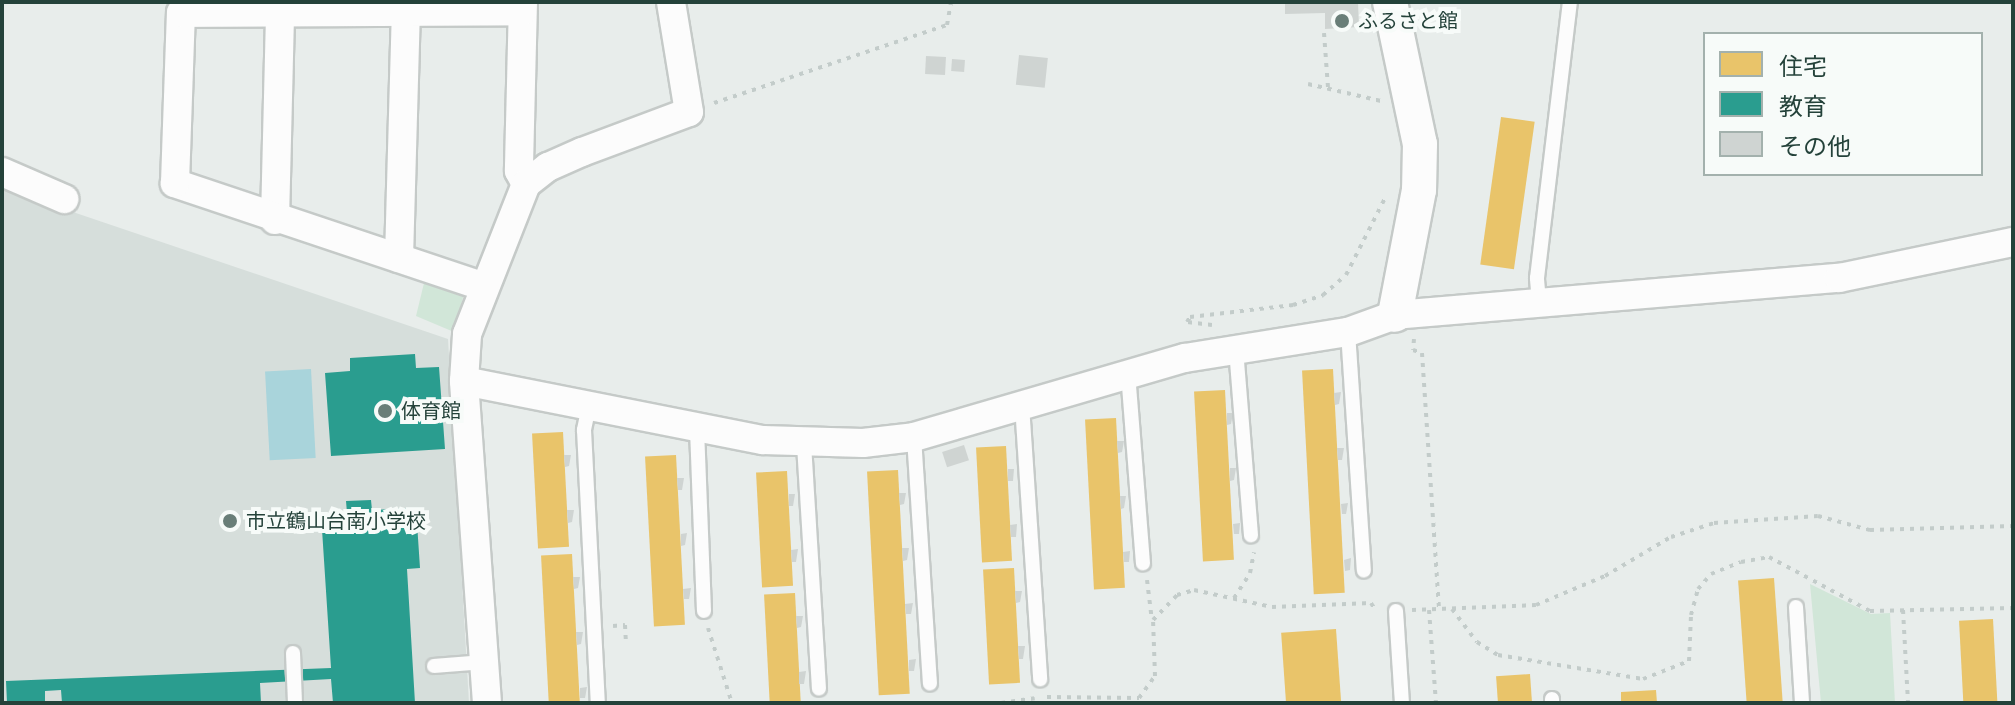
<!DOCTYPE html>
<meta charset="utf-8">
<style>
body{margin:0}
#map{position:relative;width:2015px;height:705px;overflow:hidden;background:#e8edeb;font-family:Montserrat,"Noto Sans JP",sans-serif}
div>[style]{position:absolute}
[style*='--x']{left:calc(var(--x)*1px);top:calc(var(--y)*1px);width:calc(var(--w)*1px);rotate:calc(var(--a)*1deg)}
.built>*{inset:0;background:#d6dedb}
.green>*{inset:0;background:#d1e6d8}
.water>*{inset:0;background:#a9d4db;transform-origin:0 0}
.homes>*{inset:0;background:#e9c46a;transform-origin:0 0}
.schools>*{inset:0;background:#2a9d8f}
.building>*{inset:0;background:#cfd4d2;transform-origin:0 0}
.path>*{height:4px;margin-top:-2px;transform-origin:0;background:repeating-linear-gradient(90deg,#c3ccca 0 4px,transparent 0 10px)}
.roads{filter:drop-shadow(2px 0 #c5cac8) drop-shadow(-2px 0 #c5cac8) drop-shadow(0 2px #c5cac8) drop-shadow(0 -2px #c5cac8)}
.service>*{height:14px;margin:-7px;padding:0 7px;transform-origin:7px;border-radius:7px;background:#fcfcfc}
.minor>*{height:28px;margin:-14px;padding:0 14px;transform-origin:14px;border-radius:14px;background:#fcfcfc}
.tertiary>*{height:34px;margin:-17px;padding:0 17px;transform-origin:17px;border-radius:17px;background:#fcfcfc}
.dots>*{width:22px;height:22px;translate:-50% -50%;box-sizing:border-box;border:4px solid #f7fbf9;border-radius:50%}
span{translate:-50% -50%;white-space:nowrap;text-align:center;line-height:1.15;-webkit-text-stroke:8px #f7fbf9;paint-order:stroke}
.poi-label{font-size:20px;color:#24423a}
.left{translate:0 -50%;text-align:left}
.frame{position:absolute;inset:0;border:4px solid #24423a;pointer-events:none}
.legend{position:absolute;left:1703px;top:32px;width:280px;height:144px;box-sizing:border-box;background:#f7fbf9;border:2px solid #a3b1ad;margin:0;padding:10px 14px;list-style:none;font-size:24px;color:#24423a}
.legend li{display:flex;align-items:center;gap:16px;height:40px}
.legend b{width:40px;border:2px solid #a3b1ad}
</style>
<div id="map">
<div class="built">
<div style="clip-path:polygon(2px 188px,448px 339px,469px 703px,2px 703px)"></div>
</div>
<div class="green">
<div style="clip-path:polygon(425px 279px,465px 290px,454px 332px,416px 316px)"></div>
<div style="clip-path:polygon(1810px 584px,1871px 614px,1890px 613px,1895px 703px,1821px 703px)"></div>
</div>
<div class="water">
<div style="left:311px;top:369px;width:89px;height:46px;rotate:87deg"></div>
</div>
<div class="homes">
<div style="left:1501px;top:117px;width:34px;height:149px;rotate:8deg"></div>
<div style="left:1333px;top:369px;width:224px;height:31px;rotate:87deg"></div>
<div style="left:1225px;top:390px;width:170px;height:31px;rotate:87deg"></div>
<div style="left:1116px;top:418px;width:170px;height:31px;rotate:87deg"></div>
<div style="left:563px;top:432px;width:115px;height:31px;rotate:87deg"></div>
<div style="left:1006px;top:446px;width:115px;height:30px;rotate:87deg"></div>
<div style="left:676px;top:455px;width:170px;height:31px;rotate:87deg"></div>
<div style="left:898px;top:470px;width:224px;height:31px;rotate:87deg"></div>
<div style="left:787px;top:471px;width:115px;height:31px;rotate:87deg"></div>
<div style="left:572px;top:554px;width:149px;height:31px;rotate:87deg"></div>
<div style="left:1014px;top:568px;width:115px;height:31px;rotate:87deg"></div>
<div style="left:1774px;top:578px;width:125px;height:36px;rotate:86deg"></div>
<div style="left:795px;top:593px;width:110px;height:31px;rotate:87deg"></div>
<div style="left:1993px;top:619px;width:84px;height:34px;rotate:87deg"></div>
<div style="left:1336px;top:629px;width:74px;height:55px;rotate:86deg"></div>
<div style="left:1530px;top:674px;width:29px;height:34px;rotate:86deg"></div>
<div style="clip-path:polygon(1656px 690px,1657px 703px,1621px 703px,1621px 692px)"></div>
</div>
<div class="schools">
<div style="clip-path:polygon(415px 354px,416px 368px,439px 367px,445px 449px,331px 456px,325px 373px,350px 371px,350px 358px)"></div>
<div style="clip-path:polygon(371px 500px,372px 510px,416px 508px,420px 568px,407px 569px,415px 703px,333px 703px,331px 679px,260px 683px,261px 703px,62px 703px,61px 690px,45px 691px,45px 703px,7px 703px,6px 681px,331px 668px,321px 514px,347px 513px,346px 501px)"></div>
</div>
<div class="building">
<div style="clip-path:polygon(1285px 2px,1358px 2px,1359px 27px,1325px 29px,1325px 13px,1285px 14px)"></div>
<div style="left:1019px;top:55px;width:29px;height:30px;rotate:6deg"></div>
<div style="left:926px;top:56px;width:20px;height:18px;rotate:3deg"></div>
<div style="left:952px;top:59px;width:13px;height:12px;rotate:4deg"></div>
<div style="clip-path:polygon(1341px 392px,1339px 404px,1335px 405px,1334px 393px)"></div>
<div style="clip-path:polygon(1227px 413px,1233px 413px,1231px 424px,1227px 425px)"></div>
<div style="clip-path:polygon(1117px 441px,1124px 441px,1122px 452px,1118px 453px)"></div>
<div style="left:964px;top:445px;width:16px;height:23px;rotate:72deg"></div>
<div style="clip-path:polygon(1337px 448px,1344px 448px,1342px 460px,1338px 460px)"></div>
<div style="clip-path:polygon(564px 455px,571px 455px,569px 466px,565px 467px)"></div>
<div style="clip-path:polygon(1230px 468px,1236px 468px,1234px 480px,1230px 481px)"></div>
<div style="clip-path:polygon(1008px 469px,1014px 469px,1013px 481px,1008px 481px)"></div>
<div style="clip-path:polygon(677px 478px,684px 478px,682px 490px,678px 490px)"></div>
<div style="clip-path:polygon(899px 493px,906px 493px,904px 504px,900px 505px)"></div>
<div style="clip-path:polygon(789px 494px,795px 494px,793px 506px,789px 506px)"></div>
<div style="clip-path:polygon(1120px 496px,1126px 496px,1124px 508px,1121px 509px)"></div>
<div style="clip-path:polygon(1348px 503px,1346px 514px,1342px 514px,1341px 504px)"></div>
<div style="clip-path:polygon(567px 510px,574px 510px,572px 522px,568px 523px)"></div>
<div style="clip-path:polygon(1240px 523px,1239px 534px,1234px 534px,1233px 524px)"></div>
<div style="clip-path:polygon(1017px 524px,1016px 537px,1011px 537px,1010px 525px)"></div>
<div style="clip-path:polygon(687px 533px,685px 545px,681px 546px,681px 534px)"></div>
<div style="clip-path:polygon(902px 548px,909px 548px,907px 560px,903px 561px)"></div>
<div style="clip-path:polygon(798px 549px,796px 562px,792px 562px,791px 550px)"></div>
<div style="clip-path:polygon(1130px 551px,1129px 562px,1124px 562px,1123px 552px)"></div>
<div style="clip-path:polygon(1351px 558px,1350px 570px,1345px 571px,1344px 560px)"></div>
<div style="clip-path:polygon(573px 577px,580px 577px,578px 588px,574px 589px)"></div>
<div style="clip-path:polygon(691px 588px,689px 599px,684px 599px,683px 589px)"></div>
<div style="clip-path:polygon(1015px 591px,1022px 591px,1020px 602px,1016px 603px)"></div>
<div style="clip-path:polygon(913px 603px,911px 614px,906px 614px,905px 604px)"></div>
<div style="clip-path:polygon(796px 616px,803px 616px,801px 627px,797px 628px)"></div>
<div style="clip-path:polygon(576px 632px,583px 632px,581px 644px,577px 645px)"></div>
<div style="clip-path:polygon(1018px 646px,1025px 646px,1023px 659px,1019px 659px)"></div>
<div style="clip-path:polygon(916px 659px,914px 671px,909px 671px,909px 660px)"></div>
<div style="clip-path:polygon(806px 671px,804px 684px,799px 684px,799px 672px)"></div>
<div style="clip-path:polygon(587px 687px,585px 698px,580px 698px,580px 688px)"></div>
</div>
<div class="path">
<div style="--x:1324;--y:33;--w:55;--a:85.8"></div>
<div style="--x:1308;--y:84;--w:75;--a:13.1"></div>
<div style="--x:714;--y:103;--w:246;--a:-18.5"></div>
<div style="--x:947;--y:25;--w:23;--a:-80"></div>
<div style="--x:1212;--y:325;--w:25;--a:-173"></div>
<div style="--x:1187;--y:322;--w:6;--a:-59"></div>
<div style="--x:1190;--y:317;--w:104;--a:-6.6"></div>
<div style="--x:1293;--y:305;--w:32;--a:-18"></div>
<div style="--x:1323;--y:295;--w:30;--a:-41"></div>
<div style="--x:1346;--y:275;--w:89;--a:-63.1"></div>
<div style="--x:1414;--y:339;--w:11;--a:95"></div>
<div style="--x:1413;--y:350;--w:9;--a:18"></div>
<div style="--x:1422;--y:353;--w:257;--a:86.2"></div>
<div style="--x:1147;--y:580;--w:38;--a:83"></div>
<div style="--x:1234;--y:598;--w:30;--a:-57"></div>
<div style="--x:1250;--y:573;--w:21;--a:-79"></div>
<div style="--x:1452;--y:609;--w:41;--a:52.9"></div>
<div style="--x:1477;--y:642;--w:25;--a:32"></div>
<div style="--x:1498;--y:655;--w:147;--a:9.4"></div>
<div style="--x:1643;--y:679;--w:49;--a:-21.4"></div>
<div style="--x:1689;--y:661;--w:46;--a:-87.5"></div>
<div style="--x:1691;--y:615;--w:27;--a:-75"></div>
<div style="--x:1698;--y:589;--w:20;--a:-49"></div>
<div style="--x:1711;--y:574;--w:32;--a:-22"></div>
<div style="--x:1741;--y:562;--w:28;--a:-10"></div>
<div style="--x:1769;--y:557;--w:115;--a:28.1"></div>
<div style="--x:1870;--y:611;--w:143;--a:-1.2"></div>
<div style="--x:1412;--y:610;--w:124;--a:-2.3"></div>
<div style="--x:1536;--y:605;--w:75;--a:-22.8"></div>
<div style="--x:1605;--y:576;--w:77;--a:-30.6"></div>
<div style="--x:1671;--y:537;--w:45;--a:-18"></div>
<div style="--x:1714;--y:523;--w:104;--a:-3.9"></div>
<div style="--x:1818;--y:516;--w:54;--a:15.1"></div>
<div style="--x:1870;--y:530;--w:143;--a:-1.6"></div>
<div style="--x:1429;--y:610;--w:93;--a:85.7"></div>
<div style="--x:1903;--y:610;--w:93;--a:86.9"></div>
<div style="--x:613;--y:626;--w:12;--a:-5"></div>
<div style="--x:625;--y:625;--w:20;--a:87"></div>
<div style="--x:708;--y:628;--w:79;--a:72.3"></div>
<div style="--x:1047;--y:697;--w:92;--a:0.6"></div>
<div style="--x:1139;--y:698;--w:27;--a:-54"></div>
<div style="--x:1155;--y:676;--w:56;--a:-92"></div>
<div style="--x:1153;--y:620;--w:35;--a:-46"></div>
<div style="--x:1177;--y:595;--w:18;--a:-16"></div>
<div style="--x:1194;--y:590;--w:80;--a:12.3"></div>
<div style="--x:1272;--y:607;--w:99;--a:-2.3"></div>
<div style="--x:1371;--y:603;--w:9;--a:58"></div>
<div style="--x:1001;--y:703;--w:34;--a:-8"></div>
</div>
<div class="roads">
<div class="service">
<div style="--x:1539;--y:302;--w:24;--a:-95"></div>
<div style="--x:1537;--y:278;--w:278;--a:-83.2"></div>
<div style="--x:1348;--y:332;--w:239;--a:86.2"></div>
<div style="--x:1236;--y:349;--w:187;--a:85.4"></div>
<div style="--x:1128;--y:373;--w:191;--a:85.5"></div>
<div style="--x:1022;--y:405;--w:275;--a:86.2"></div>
<div style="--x:589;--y:406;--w:25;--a:102"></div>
<div style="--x:584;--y:430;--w:273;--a:87.1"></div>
<div style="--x:697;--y:429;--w:182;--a:87.8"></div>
<div style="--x:914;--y:437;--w:247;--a:86.3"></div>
<div style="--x:804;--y:444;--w:245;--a:86.5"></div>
<div style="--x:1796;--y:607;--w:96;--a:86.4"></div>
<div style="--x:1396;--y:611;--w:92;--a:86.3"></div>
<div style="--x:293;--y:653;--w:50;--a:87.7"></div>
<div style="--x:434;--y:666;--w:50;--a:-4.6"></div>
<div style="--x:1552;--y:699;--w:4;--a:90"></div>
</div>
<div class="minor">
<div style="--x:523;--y:2;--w:169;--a:91.4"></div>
<div style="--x:519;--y:171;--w:15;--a:62"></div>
<div style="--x:2;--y:172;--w:68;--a:23.5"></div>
<div style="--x:275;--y:220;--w:208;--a:-88.6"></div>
<div style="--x:399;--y:258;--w:246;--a:-88.4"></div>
<div style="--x:482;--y:286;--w:324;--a:-161.5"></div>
<div style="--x:175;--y:183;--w:170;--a:-88"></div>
<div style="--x:181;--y:13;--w:341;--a:-0.3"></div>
<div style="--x:464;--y:381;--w:305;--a:11.2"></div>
<div style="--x:763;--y:440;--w:100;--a:1.7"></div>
<div style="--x:863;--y:443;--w:51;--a:-6.7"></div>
<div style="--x:914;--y:437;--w:282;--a:-16.3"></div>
<div style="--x:1185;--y:358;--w:165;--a:-9.1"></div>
<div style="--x:1348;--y:332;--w:50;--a:-19.9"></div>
<div style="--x:1395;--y:315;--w:446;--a:-4.8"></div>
<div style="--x:1839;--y:278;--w:178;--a:-11.7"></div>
<div style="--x:487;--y:703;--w:323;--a:-94.1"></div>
<div style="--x:464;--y:381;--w:47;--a:-86.3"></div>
<div style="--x:467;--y:334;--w:161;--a:-68.5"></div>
<div style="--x:526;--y:184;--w:28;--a:-38"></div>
<div style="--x:548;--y:167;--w:37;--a:-24"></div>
<div style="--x:582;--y:152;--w:114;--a:-20.5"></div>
<div style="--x:689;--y:112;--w:111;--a:-99.3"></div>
</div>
<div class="tertiary">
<div style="--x:1390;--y:2;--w:145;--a:78.1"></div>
<div style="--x:1420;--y:144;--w:46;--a:91.2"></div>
<div style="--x:1419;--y:190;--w:127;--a:100.9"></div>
</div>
</div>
<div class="dots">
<div style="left:1342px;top:21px;background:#697e78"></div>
<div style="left:385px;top:411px;background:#697e78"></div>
<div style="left:230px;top:521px;background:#697e78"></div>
</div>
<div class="poi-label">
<span class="left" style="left:1358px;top:21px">ふるさと館</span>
<span class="left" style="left:401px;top:411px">体育館</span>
<span class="left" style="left:246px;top:521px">市立鶴山台南小学校</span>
</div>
<div class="frame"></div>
<ul class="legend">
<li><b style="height:22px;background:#e9c46a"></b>住宅</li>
<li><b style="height:22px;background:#2a9d8f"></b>教育</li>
<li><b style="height:22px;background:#cfd4d2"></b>その他</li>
</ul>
</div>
